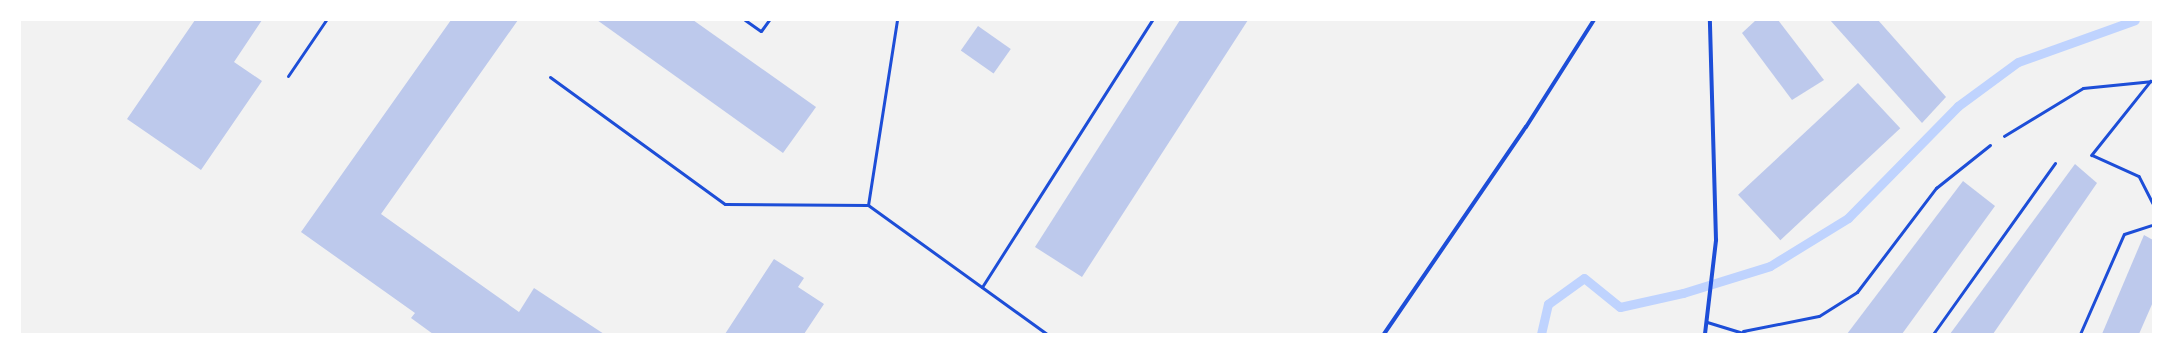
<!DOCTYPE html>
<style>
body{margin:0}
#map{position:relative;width:2173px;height:354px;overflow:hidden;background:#f2f2f2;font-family:Helvetica,sans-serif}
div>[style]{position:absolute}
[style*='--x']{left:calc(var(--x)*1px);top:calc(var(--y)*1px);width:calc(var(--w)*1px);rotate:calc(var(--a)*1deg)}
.stream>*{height:9px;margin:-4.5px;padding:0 4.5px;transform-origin:4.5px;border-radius:4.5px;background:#bfd3fe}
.building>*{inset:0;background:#bdc9ec;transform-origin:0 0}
.path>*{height:2.5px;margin:-1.25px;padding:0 1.25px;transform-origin:1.25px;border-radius:1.25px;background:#1d4ed8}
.service>*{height:3px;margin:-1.5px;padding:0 1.5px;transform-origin:1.5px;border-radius:1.5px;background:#1d4ed8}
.minor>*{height:4px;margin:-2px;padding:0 2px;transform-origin:2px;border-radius:2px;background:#1d4ed8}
span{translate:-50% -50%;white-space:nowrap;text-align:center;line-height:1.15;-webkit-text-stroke:3px #fff;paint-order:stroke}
.frame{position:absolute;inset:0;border:21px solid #fff;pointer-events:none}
</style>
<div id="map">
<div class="stream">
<div style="--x:1541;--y:334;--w:31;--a:-77"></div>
<div style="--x:1548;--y:304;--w:44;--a:-35.8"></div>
<div style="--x:1584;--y:278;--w:46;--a:38.9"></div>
<div style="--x:1620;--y:307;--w:65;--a:-12.5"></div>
<div style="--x:1683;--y:293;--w:91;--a:-17.2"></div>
<div style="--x:1770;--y:266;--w:92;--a:-31.6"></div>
<div style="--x:1848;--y:218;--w:157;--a:-45.5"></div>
<div style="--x:1958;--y:106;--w:74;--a:-36.3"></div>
<div style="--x:2018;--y:62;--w:124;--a:-19.7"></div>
</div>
<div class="building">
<div style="clip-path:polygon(195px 20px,262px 20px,234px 62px,262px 81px,201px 170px,127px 119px)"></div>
<div style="clip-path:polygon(451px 20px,518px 20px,381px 214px,519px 312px,534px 288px,604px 334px,433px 334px,411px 318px,415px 313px,301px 232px)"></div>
<div style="clip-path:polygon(597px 20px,693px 20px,816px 107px,783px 153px)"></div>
<div style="clip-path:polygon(1180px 20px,1248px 20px,1082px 277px,1035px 247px)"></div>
<div style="clip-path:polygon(1756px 20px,1778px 20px,1824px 80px,1792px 100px,1742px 33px)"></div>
<div style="clip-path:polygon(1830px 20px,1878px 20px,1946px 97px,1922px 123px)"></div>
<div style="left:978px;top:26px;width:40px;height:30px;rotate:35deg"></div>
<div style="left:1858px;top:83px;width:62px;height:164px;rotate:47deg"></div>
<div style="clip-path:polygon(2075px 164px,2097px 183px,1993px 334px,1950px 334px)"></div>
<div style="clip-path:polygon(1963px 181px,1995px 206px,1902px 334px,1847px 334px)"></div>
<div style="clip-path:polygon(2144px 235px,2153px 240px,2153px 302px,2139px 334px,2102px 334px)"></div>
<div style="clip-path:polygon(774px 259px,804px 278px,798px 287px,824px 304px,804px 334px,725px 334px)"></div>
</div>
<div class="path">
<div style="--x:2151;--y:81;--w:95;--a:128.6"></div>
<div style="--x:2092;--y:155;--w:51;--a:24.1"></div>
<div style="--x:2139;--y:176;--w:30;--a:63"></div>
<div style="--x:2004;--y:136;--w:92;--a:-31.3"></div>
<div style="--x:2083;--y:88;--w:70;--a:-5.7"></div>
</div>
<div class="service">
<div style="--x:745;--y:20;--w:19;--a:35"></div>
<div style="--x:761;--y:31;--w:14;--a:-54"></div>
<div style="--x:897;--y:20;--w:187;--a:98.9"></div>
<div style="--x:868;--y:205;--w:221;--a:35.8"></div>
<div style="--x:288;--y:76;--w:68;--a:-55.8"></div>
<div style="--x:550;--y:77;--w:216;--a:36"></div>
<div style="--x:725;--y:204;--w:143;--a:0.4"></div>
<div style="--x:982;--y:287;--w:317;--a:-57.5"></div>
<div style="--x:1707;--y:322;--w:41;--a:17.1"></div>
<div style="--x:1743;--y:331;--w:77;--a:-11.2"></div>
<div style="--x:1819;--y:316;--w:45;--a:-32.3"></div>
<div style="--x:1857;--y:292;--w:131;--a:-52.8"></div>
<div style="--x:1936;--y:188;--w:69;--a:-38.5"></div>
<div style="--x:1933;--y:334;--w:210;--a:-54.5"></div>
<div style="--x:2080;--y:334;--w:109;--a:-66.3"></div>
<div style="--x:2124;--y:234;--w:28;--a:-18"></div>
</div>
<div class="minor">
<div style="--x:1384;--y:334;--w:251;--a:-55.6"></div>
<div style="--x:1526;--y:127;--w:127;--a:-57.6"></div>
<div style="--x:1705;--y:334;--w:95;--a:-83.3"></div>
<div style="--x:1716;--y:240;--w:220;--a:-91.6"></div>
</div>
<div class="frame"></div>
</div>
